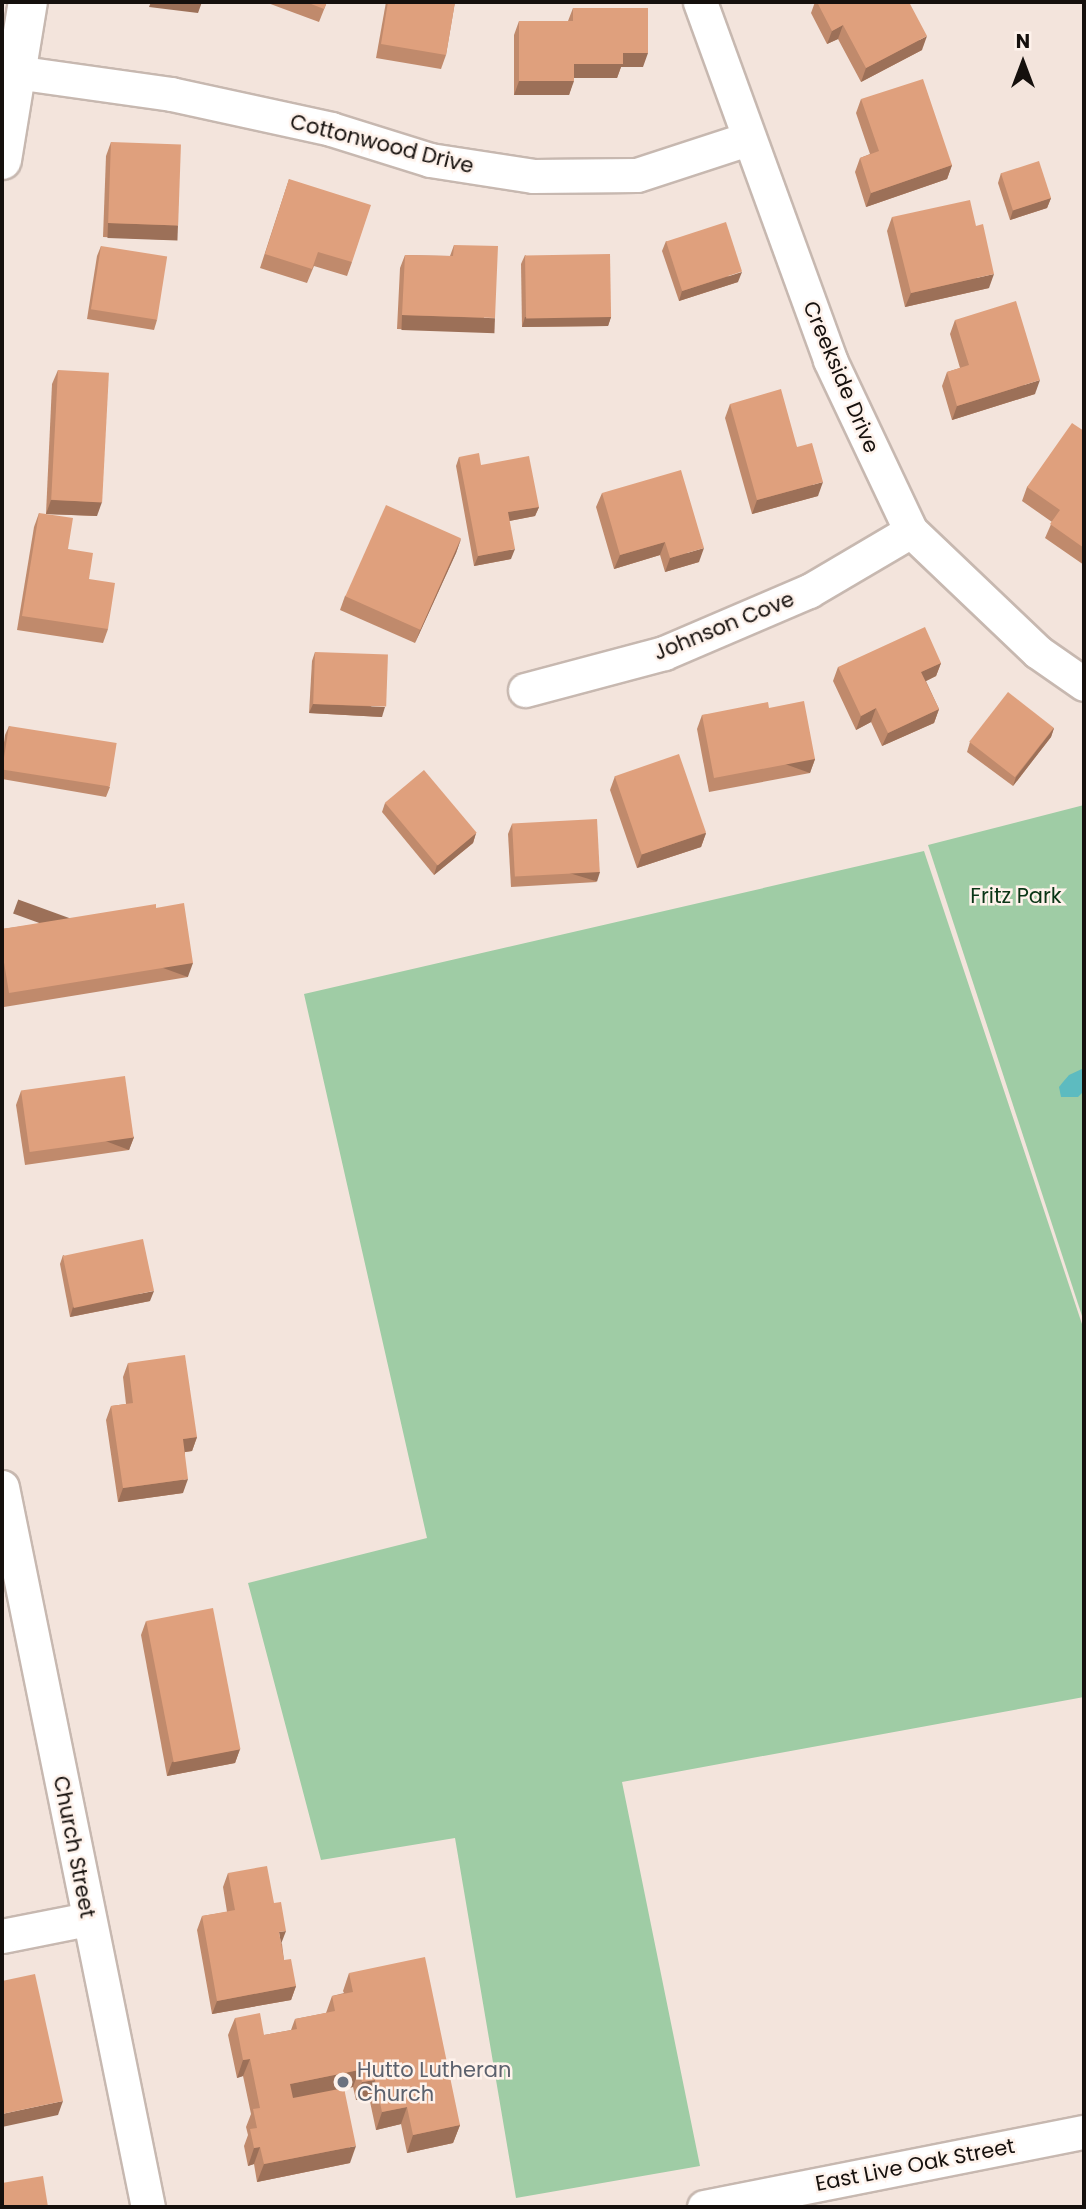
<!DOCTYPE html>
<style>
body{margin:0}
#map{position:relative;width:1086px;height:2209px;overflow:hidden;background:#f3e4dc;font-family:Poppins,sans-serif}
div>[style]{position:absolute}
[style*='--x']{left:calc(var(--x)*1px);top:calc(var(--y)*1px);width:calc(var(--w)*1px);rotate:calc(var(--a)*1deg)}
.green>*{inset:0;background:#9fcca5}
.water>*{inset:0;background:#5dbbc0}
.roads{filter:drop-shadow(2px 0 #c7b8b0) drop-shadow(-2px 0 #c7b8b0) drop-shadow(0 2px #c7b8b0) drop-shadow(0 -2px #c7b8b0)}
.street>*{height:33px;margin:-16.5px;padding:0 16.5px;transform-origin:16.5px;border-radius:16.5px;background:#fff}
.secondary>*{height:38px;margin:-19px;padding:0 19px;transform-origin:19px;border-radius:19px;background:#fff}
.wall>*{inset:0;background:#c08a6c}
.shaded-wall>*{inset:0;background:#9c7058;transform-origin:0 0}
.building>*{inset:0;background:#dfa07d;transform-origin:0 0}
.dots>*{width:19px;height:19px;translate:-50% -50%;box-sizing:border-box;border:4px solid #fef2eb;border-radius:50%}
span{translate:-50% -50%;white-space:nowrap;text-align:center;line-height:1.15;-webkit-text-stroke:5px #fef2eb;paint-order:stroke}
.street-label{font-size:21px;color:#15100d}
.park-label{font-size:21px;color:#0a3516}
.worship-label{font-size:21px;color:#5b616d}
.left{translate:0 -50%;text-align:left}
.frame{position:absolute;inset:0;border:4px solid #15100d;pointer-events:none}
.north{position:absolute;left:988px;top:28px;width:70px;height:70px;-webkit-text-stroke:5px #fef2eb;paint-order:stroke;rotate:0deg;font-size:19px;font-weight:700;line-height:28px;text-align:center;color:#15100d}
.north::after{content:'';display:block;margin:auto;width:24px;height:32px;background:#15100d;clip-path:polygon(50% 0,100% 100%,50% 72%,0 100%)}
</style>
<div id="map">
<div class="green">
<div style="clip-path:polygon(1084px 805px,1084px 1322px,928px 845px)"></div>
<div style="clip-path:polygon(924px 851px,1084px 1330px,1084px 1697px,622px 1782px,700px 2166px,516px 2198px,455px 1838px,321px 1860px,248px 1583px,427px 1538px,304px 994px)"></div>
</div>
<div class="water">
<div style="clip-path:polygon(1084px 1068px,1083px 1092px,1078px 1097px,1061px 1097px,1059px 1087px,1063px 1082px,1069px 1075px)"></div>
</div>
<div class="roads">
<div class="street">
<div style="--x:700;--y:2;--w:381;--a:70"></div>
<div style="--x:830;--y:360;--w:189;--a:64.7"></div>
<div style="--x:911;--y:531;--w:175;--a:43.6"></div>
<div style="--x:1038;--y:652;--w:56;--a:34.8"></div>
<div style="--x:15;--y:72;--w:158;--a:8"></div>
<div style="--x:171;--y:94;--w:164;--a:12.3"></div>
<div style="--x:331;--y:129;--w:104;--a:17.4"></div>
<div style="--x:430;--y:160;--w:104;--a:8.8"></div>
<div style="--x:533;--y:176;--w:104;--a:-0.6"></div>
<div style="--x:637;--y:175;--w:116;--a:-18.1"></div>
<div style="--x:525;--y:690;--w:144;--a:-14.9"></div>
<div style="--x:664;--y:653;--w:158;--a:-23.2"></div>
<div style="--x:809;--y:591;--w:118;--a:-30.5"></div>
<div style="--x:2;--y:1487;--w:735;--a:78.54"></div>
<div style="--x:2;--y:1936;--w:88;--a:-11.2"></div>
<div style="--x:704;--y:2207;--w:387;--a:-11.2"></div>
</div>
<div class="secondary">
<div style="--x:2;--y:160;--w:160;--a:-80.7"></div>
</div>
</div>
<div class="wall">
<div style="clip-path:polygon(265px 2px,327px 2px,319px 22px)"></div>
<div style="clip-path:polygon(386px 2px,455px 2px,446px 55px,441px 69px,376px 58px)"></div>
<div style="clip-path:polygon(815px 2px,909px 2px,922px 50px,861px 82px,838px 39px,827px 44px,811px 13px)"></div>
<div style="clip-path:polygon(573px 8px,643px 67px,621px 67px,617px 78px,574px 78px,569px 95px,514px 95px,514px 35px,519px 21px,568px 21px)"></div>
<div style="clip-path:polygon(861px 99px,952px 165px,947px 179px,866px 207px,855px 172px,860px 158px,870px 154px,856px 113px)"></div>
<div style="clip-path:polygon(111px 142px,178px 226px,173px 240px,103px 237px,106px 156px)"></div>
<div style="clip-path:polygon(1001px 173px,1051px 198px,1047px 208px,1010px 220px,998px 183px)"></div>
<div style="clip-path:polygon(289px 179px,352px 262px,347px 276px,314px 266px,307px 283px,260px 268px)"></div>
<div style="clip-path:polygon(892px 217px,989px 288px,905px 307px,887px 231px)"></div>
<div style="clip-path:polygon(666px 241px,738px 282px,679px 301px,662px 251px)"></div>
<div style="clip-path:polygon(454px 245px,490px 332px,397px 329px,400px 268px,405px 255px,450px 256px)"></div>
<div style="clip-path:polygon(101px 246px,157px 320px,154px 330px,87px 319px,97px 256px)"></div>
<div style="clip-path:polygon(525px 255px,611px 317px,608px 326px,522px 327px,521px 264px)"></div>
<div style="clip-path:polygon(955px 320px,1035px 394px,952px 420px,942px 386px,947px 372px,960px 368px,950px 334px)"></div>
<div style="clip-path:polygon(58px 370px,97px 516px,46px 514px,52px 384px)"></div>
<div style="clip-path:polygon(730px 404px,797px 447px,818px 496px,752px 514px,725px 418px)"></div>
<div style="clip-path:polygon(1084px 431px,1084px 565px,1045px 538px,1052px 522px,1022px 501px,1027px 487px)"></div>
<div style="clip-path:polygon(459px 457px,481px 465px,539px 507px,535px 516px,509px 521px,511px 559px,474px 566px,456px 466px)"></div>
<div style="clip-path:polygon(602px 493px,699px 562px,665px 572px,660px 555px,614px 569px,596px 507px)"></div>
<div style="clip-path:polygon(39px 513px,68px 549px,89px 579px,108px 629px,103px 643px,17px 630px,34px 527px)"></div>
<div style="clip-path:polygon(461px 539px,456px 553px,415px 643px,340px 610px,345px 596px)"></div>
<div style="clip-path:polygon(315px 652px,382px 717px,309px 713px,312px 661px)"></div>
<div style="clip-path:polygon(941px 663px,936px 676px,926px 681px,939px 709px,934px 723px,882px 746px,871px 722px,856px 730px,833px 681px,838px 667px)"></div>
<div style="clip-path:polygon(769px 708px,815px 759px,810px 773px,709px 792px,697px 729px,702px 715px)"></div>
<div style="clip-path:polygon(9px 726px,110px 787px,106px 797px,2px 779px,2px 758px,5px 735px)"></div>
<div style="clip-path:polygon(1054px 728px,1051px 737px,1013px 786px,967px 752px,970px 742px)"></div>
<div style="clip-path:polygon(615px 776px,706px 833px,701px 847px,637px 868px,610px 790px)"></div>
<div style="clip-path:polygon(385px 803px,476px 833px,473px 843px,434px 875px,382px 812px)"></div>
<div style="clip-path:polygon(512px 824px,597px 882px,511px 887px,508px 834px)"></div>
<div style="clip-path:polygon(156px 908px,188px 977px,4px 1007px,2px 994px,2px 929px)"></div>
<div style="clip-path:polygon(21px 1091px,134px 1137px,129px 1150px,25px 1165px,16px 1105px)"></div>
<div style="clip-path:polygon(63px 1255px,150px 1301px,70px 1317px,60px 1264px)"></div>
<div style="clip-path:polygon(128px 1363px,197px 1437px,192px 1451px,185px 1452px,183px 1493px,118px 1502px,106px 1420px,111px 1406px,126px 1404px,123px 1377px)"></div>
<div style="clip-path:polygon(146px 1621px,240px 1749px,235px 1763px,167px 1776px,141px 1635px)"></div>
<div style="clip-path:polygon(228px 1873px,282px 1944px,284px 1960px,296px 1986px,291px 2000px,212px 2014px,197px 1930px,202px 1916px,227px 1912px,223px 1887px)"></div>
<div style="clip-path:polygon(349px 1973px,460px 2125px,453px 2143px,407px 2153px,401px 2124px,376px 2130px,369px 2097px,356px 2100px,353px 2087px,344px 2089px,350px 2163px,257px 2182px,254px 2164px,248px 2166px,244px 2146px,248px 2135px,246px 2127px,251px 2114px,243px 2076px,237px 2078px,228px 2035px,235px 2018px,264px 2035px,291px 2030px,295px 2019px,326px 2013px,332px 1996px,344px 1993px,343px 1991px)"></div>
</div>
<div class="shaded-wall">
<div style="clip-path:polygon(151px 2px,202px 2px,198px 13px,149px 7px)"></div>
<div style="clip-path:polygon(843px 25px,838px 39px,827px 44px,832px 31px)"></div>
<div style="clip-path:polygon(927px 36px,922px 50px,861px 82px,866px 68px)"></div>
<div style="clip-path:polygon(623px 53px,648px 53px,643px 67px,621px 67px,617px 78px,569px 78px,574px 64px)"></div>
<div style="clip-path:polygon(519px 81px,574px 81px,569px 95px,514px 95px)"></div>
<div style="clip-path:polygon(952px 165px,947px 179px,866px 207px,871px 193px)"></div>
<div style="clip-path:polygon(1051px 198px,1047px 208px,1010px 220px,1013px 210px)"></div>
<div style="left:108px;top:223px;width:70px;height:15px;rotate:2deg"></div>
<div style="clip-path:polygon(742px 272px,738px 282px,679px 301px,682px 291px)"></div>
<div style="clip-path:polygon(994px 274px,989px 288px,905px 307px,911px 293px)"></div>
<div style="left:402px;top:315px;width:93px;height:15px;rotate:2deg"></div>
<div style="clip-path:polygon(525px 317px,611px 317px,608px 326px,522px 327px)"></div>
<div style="clip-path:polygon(1040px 380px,1035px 394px,952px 420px,957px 406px)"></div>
<div style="clip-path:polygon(823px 482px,818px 496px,752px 514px,757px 500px)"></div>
<div style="clip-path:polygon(51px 500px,102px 502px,97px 516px,46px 514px)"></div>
<div style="clip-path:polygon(539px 507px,535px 516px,504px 522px,508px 512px)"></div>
<div style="clip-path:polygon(461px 539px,456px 553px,415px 643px,420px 630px)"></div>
<div style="clip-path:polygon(665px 542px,660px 555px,614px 569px,620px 555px)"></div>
<div style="clip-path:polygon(704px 548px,699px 562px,665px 572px,670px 558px)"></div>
<div style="clip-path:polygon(515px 549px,511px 559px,474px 566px,478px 556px)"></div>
<div style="clip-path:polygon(941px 663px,936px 676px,916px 686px,921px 672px)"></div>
<div style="clip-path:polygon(313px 704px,385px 707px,382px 717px,309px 713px)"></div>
<div style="clip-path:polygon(876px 708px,871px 722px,856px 730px,861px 716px)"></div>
<div style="clip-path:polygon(939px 709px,934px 723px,882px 746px,888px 733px)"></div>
<div style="clip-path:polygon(1054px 728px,1051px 737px,1013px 786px,1016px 777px)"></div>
<div style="left:815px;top:759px;width:15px;height:103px;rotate:110deg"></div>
<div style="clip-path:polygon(476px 833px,473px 843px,434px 875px,437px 865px)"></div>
<div style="clip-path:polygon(706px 833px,701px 847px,637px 868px,642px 854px)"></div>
<div style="left:600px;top:872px;width:10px;height:85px;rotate:107deg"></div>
<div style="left:193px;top:963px;width:15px;height:186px;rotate:110deg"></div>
<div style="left:134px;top:1137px;width:14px;height:105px;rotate:111deg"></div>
<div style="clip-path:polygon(154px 1291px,150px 1301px,70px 1317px,73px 1307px)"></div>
<div style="clip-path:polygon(197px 1437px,192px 1451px,178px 1453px,183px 1439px)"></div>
<div style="clip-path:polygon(188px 1479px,183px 1493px,118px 1502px,123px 1488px)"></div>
<div style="clip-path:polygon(240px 1749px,235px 1763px,167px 1776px,172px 1762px)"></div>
<div style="clip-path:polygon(286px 1931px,281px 1944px,279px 1932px)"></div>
<div style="clip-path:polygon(296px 1986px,291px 2000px,212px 2014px,217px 2001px)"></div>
<div style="clip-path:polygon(250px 2059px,243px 2076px,237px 2078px,243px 2060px)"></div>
<div style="clip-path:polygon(359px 2070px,353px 2087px,284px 2101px,290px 2084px)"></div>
<div style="clip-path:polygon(375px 2080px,369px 2097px,356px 2100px,362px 2082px)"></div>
<div style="clip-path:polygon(63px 2101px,58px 2115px,2px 2127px,2px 2114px)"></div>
<div style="clip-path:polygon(407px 2107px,401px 2124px,376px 2130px,382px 2112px)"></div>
<div style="clip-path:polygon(460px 2125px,453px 2143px,407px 2153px,413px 2135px)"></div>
<div style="clip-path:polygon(356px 2146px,350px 2163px,257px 2182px,264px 2164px)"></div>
<div style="clip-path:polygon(260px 2147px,254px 2164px,248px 2166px,254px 2148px)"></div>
</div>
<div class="building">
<div style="clip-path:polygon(306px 2px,327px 2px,324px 9px)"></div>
<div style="clip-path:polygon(388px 2px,455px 2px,446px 55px,381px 44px)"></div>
<div style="clip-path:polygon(817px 2px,909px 2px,927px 36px,866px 68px,843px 25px,832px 31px)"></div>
<div style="clip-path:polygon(573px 8px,648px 8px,648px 53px,623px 53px,623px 64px,574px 64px,574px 81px,519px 81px,519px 21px,573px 21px)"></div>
<div style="clip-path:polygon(923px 79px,952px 165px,871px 193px,860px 158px,879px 151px,861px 99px)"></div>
<div style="left:111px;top:142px;width:70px;height:81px;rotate:2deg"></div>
<div style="left:1039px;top:161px;width:39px;height:40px;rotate:72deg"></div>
<div style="clip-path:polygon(289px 179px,371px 205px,352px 262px,318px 252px,312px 269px,265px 254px)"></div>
<div style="clip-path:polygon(970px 200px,976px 226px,983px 224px,994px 274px,911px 293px,892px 217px)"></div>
<div style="left:726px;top:222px;width:52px;height:63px;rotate:72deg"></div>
<div style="clip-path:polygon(454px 245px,498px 246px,495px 318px,402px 315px,405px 255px,453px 256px)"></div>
<div style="left:101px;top:246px;width:67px;height:64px;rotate:9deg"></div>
<div style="left:610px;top:254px;width:63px;height:85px;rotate:89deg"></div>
<div style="clip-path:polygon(1016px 301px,1040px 380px,957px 406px,947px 372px,969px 365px,955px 320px)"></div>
<div style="left:58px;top:370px;width:51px;height:130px;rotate:3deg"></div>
<div style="clip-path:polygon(781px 389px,797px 447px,812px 443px,823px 482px,757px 500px,730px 404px)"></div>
<div style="clip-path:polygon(1072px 423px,1084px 431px,1084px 548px,1050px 524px,1060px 510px,1027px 487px)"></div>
<div style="clip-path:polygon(479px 453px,481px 465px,529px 456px,539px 507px,508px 512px,515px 549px,478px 556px,459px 457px)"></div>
<div style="clip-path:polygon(681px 470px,704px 548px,670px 558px,665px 542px,620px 555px,602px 493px)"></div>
<div style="left:386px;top:505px;width:82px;height:100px;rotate:24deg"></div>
<div style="clip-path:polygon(39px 513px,73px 518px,68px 549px,93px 553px,89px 579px,115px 583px,108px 629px,22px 616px)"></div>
<div style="clip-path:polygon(925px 627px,941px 663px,921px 672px,939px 709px,888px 733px,876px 708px,861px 716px,838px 667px)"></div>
<div style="left:315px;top:652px;width:73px;height:52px;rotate:2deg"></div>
<div style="left:1008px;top:692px;width:58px;height:63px;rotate:38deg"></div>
<div style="clip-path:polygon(804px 701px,815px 759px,714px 778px,702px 715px,768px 702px,769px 708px)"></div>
<div style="left:9px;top:726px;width:109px;height:44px;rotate:9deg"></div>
<div style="left:679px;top:754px;width:83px;height:68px;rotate:71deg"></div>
<div style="left:424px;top:770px;width:82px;height:51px;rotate:50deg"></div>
<div style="left:597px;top:819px;width:53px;height:85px;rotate:87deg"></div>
<div style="clip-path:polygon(184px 903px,193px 963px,9px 993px,2px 950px,2px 929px,156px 904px,156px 908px)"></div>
<div style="left:125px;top:1076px;width:62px;height:105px;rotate:82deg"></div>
<div style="left:143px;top:1239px;width:53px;height:82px;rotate:78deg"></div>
<div style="clip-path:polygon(185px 1355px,197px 1437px,183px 1439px,188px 1479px,123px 1488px,111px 1406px,133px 1403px,128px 1363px)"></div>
<div style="left:213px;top:1608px;width:144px;height:68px;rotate:79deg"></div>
<div style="clip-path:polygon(267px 1866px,274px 1903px,281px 1902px,286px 1931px,279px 1932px,284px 1960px,291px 1959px,296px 1986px,217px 2001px,202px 1916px,235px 1910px,228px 1873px)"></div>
<div style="clip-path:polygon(425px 1957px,460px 2125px,413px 2135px,407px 2107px,382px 2112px,375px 2080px,362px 2082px,359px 2070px,290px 2084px,293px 2098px,344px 2088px,356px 2146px,264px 2164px,260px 2147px,254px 2148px,250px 2129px,257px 2128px,253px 2109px,260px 2108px,250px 2059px,243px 2060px,235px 2018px,260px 2013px,264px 2035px,297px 2029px,295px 2019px,335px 2011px,332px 1996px,353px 1992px,349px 1973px)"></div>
<div style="clip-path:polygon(35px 1974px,63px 2101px,2px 2114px,2px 1981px)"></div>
<div style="clip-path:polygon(43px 2176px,48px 2207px,2px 2207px,2px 2183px)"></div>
</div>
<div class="dots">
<div style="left:343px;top:2082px;background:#6b7280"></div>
</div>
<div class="street-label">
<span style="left:382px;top:144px;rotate:14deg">Cottonwood Drive</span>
<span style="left:841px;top:377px;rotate:67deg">Creekside Drive</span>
<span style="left:724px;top:626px;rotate:-22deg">Johnson Cove</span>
<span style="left:74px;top:1847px;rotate:79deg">Church Street</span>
<span style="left:915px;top:2165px;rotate:-11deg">East Live Oak Street</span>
</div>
<div class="park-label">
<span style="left:1016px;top:896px">Fritz Park</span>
</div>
<div class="worship-label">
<span class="left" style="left:357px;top:2082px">Hutto Lutheran<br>Church</span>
</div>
<div class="frame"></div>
<div class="north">N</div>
</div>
